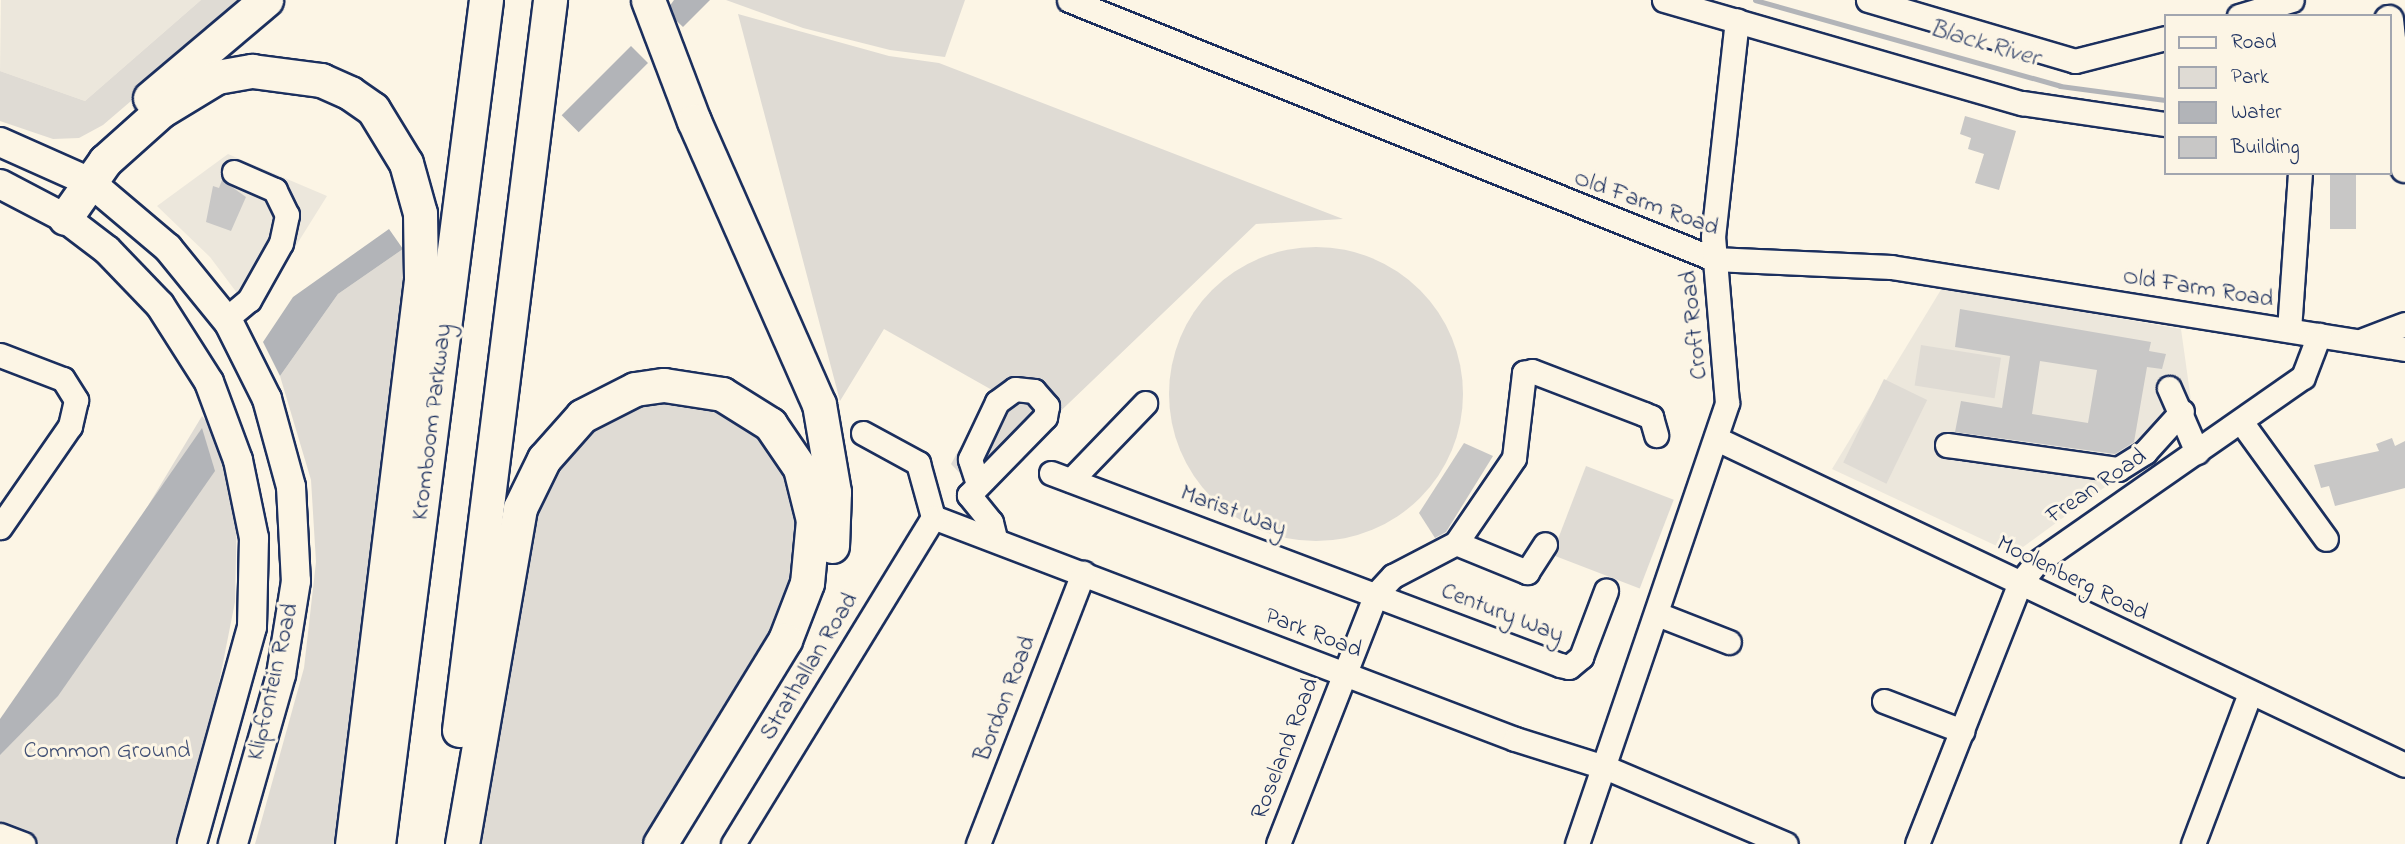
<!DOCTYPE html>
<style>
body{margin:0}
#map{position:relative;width:2405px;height:844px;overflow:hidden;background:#fcf5e5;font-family:"Indie Flower",sans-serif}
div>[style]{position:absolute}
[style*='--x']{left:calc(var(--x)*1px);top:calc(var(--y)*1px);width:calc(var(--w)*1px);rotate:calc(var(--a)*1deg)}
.built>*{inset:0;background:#ece7dc}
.green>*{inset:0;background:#dfdbd4;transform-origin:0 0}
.round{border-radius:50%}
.water>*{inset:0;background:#b2b4b8;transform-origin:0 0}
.stream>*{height:5px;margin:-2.5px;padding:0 2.5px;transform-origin:2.5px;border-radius:2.5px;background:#b2b4b8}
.building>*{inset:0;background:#c8c7c6;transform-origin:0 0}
.roads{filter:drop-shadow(2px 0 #1b2f5e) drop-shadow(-2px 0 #1b2f5e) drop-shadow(0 2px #1b2f5e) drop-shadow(0 -2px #1b2f5e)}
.minor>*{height:23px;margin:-11.5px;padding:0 11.5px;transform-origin:11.5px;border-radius:11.5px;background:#fcf5e5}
.major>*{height:28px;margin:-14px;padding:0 14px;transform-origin:14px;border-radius:14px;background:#fcf5e5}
.highway>*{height:33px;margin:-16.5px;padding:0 16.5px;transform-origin:16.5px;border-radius:16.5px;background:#fcf5e5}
span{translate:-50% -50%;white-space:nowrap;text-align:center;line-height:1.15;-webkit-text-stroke:6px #fcf5e5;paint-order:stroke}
.street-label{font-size:24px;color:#1b2f5e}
.park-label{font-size:24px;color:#425176}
.water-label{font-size:26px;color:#485779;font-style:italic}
.legend{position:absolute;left:2164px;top:14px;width:228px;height:161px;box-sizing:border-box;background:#fcf5e5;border:2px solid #a2a6af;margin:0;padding:9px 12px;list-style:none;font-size:21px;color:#1b2f5e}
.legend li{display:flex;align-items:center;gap:14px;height:35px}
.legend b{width:35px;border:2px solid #a2a6af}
</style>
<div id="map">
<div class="built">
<div style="clip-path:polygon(1px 0,201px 0,85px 101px,0 71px)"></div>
<div style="clip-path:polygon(228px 154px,327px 196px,257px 308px,249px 309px,210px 257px,157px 206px)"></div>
<div style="clip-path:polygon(1942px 288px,2181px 329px,2194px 422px,2023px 547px,2001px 548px,1832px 469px)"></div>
</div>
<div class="green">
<div style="clip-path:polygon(201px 0,249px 0,103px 125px,79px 138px,53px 139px,0 121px,0 71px,85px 101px)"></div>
<div style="clip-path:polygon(726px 0,965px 0,945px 57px,890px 50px,803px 28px)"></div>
<div style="clip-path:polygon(738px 14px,889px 56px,939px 63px,1343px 219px,1256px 224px,977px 491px,951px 464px,992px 390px,884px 329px,840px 401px)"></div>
<div class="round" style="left:1169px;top:247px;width:294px;height:294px"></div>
<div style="clip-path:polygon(403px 249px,410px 249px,338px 844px,255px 844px,304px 668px,316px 562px,311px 480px,280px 376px,338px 294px)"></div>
<div style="left:1921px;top:345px;width:81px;height:41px;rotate:9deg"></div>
<div style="left:1884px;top:379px;width:48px;height:93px;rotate:26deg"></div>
<div style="clip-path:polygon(688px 396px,754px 424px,799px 499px,794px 592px,647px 844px,478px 844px,525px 534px,549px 469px,616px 407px)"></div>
<div style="clip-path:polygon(202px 416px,238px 460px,235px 602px,187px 844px,0 844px,0 733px,19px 720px)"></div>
<div style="left:1586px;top:466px;width:94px;height:95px;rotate:21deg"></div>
</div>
<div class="water">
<div style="clip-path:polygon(674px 0,710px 0,683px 27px,666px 11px)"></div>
<div style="left:631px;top:46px;width:24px;height:98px;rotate:45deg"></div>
<div style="clip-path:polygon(389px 229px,403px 249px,338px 294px,280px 376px,263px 342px,293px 297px)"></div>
<div style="clip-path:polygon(202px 428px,215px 471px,58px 696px,0 755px,0 719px)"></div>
</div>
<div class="stream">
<div style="--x:1755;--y:0;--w:317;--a:15.7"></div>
<div style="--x:2060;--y:86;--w:106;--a:7.6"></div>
</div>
<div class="building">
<div style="clip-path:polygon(1965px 116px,2016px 131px,1999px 190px,1975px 183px,1984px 154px,1968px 149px,1971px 138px,1960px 134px)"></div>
<div style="left:2330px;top:173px;width:26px;height:56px"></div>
<div style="clip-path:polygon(222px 180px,246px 197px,231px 231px,206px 222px,213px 186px,219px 188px)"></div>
<div style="clip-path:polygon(evenodd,1960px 309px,2151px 342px,2149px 351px,2166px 354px,2162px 369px,2147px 367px,2134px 442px,2115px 454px,1955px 432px,1961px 401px,2002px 408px,2010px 356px,1955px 347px,1960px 309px,2040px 361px,2097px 370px,2088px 423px,2032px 414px,2040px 361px)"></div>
<div style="clip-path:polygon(2392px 438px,2395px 446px,2405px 441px,2405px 488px,2335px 506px,2329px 486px,2321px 488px,2314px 465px,2379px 451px,2376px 444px)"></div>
<div style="clip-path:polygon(1464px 443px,1493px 456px,1446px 532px,1435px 538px,1419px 513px)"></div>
</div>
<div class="roads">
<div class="minor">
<div style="--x:1069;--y:0;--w:695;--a:21.88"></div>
<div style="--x:1714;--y:259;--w:177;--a:2.6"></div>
<div style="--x:1891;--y:267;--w:520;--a:9.06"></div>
<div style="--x:1664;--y:0;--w:373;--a:16.1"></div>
<div style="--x:2022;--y:103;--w:145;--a:8.4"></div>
<div style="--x:1868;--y:0;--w:216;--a:16.4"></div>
<div style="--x:2075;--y:61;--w:93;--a:-14.3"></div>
<div style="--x:2239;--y:16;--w:55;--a:-16.8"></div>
<div style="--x:226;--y:319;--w:30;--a:-40"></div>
<div style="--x:249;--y:300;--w:65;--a:-60.7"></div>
<div style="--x:281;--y:243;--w:29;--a:-78"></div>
<div style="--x:287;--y:215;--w:28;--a:-116"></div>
<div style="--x:275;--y:190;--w:45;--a:-156.3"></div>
<div style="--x:2289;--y:330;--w:157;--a:-86"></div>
<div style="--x:2363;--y:340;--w:45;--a:-20.9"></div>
<div style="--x:0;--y:355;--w:67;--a:20.9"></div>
<div style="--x:63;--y:379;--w:25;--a:58"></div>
<div style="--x:76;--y:400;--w:27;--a:103"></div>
<div style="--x:70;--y:426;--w:123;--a:124.7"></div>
<div style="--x:2169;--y:388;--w:70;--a:66.4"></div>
<div style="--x:2242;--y:423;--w:143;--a:54.1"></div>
<div style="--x:863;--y:433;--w:63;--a:28.6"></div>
<div style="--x:918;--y:463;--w:56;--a:74.5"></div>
<div style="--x:1717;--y:439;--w:761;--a:25.35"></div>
<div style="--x:1947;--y:445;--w:173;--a:8"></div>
<div style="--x:2118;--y:469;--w:32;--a:-32"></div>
<div style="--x:2145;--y:452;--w:55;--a:-47.9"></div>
<div style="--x:1051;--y:473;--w:544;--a:20.67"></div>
<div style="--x:1560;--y:665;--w:9;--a:13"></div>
<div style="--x:1569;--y:667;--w:16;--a:-40"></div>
<div style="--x:1581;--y:657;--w:71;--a:-69.3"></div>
<div style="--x:1071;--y:480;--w:107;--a:-46.1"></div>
<div style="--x:977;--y:481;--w:23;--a:-108"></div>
<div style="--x:970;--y:459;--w:63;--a:-64.7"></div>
<div style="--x:997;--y:402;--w:22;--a:-36"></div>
<div style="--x:1015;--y:389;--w:19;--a:6"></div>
<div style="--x:1034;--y:391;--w:20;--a:49"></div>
<div style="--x:1047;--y:406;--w:11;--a:100"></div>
<div style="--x:1045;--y:417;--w:109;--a:134.3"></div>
<div style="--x:969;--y:495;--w:35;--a:51"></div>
<div style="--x:991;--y:522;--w:16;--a:76"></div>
<div style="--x:933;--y:517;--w:623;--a:20.88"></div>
<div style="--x:1515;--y:739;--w:96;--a:17.5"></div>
<div style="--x:1607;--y:768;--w:194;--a:23"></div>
<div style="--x:1456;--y:543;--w:77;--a:22.2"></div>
<div style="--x:1527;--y:572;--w:33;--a:-57"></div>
<div style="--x:1657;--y:614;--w:77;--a:21.3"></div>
<div style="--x:1884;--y:701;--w:84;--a:21"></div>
<div style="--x:0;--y:835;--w:25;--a:21"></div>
<div style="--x:733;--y:844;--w:383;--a:-58.5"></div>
<div style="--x:978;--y:844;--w:291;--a:-68.8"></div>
<div style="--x:1278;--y:844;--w:269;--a:-68.6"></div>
<div style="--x:1376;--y:594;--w:25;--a:-47"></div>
<div style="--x:1393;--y:576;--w:71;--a:-27.6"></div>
<div style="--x:1456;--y:543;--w:103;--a:-55.7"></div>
<div style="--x:1514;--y:458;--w:86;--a:-83.3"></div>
<div style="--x:1524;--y:373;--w:8;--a:-14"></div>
<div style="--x:1532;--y:371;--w:120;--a:21"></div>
<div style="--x:1644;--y:414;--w:8;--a:23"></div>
<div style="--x:1651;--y:417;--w:19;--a:74"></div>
<div style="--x:1577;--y:844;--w:466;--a:-71.2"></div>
<div style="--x:1727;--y:403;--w:167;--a:-94.8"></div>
<div style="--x:1713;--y:237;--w:218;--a:-83.7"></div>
<div style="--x:1917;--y:844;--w:281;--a:-68.5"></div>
<div style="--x:2020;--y:583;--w:26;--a:-51"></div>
<div style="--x:2036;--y:563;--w:325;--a:-34.9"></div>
<div style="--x:2303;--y:377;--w:45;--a:-69.1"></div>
<div style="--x:2193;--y:844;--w:161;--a:-69.3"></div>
</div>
<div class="major">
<div style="--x:2389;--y:20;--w:149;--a:83.8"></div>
<div style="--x:0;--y:142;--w:98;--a:24"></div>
<div style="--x:90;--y:182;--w:102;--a:40.2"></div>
<div style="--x:168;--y:248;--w:97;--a:50.9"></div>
<div style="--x:229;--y:323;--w:85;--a:63.4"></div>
<div style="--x:267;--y:399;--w:91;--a:74.7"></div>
<div style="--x:291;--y:487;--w:94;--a:87"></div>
<div style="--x:296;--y:581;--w:95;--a:99.1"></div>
<div style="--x:281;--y:675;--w:176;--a:105.9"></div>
<div style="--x:0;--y:184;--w:73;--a:27.6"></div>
<div style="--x:65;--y:218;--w:53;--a:37.3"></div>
<div style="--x:107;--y:250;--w:76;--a:46.1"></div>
<div style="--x:160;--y:305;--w:91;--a:57.5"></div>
<div style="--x:209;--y:382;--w:83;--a:69.6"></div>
<div style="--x:238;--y:460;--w:80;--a:78.4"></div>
<div style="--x:254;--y:538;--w:89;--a:91.3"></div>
<div style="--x:252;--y:627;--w:225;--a:105.5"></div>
</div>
<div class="highway">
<div style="--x:648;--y:0;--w:129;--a:69.2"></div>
<div style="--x:694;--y:121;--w:309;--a:66.2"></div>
<div style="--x:819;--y:404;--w:89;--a:80.3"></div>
<div style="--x:834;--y:492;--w:54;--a:92.1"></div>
<div style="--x:150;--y:98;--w:152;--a:-40.2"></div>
<div style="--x:65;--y:218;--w:70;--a:-54.9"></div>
<div style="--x:105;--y:161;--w:75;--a:-41.8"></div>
<div style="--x:161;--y:111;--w:66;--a:-31.3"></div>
<div style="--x:217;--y:77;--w:36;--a:-10"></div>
<div style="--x:252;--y:71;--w:70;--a:7.4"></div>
<div style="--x:321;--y:80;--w:32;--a:24"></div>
<div style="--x:350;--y:93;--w:28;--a:35"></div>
<div style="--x:373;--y:109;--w:63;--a:58.6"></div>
<div style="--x:406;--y:163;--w:52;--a:74.4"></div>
<div style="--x:420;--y:213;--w:67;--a:89.1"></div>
<div style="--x:421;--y:280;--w:568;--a:96.97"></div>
<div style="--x:459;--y:730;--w:736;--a:-82.89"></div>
<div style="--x:378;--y:844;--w:851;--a:-82.71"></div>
<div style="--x:462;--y:844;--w:341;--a:-80.2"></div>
<div style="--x:520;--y:508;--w:55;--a:-63.9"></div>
<div style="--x:544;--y:459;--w:57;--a:-48.5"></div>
<div style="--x:582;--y:416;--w:59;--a:-27"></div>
<div style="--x:635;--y:389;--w:29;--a:-8"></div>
<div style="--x:664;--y:385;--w:59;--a:8.8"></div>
<div style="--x:722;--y:394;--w:57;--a:32"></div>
<div style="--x:770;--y:424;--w:53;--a:55.7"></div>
<div style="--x:800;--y:468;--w:54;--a:76"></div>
<div style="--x:813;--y:520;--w:63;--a:95.4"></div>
<div style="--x:807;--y:583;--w:61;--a:111.1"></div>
<div style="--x:785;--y:640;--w:239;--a:121.5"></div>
</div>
</div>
<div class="street-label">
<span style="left:1646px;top:204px;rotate:20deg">Old Farm Road</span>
<span style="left:2198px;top:289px;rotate:9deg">Old Farm Road</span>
<span style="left:1695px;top:325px;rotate:-96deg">Croft Road</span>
<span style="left:433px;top:422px;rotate:-83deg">Kromboom Parkway</span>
<span style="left:2097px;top:487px;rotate:-34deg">Frean Road</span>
<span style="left:1233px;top:512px;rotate:20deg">Marist Way</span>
<span style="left:2072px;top:579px;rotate:26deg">Moolenberg Road</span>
<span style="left:1502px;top:614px;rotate:21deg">Century Way</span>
<span style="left:1313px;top:634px;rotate:21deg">Park Road</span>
<span style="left:810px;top:667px;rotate:-59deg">Strathallan Road</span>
<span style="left:274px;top:682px;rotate:-77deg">Klipfontein Road</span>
<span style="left:1006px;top:699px;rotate:-69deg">Bordon Road</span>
<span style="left:1286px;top:749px;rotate:-69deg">Roseland Road</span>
</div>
<div class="park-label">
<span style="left:107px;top:752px">Common Ground</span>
</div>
<div class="water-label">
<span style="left:1984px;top:45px;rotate:16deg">Black River</span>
</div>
<ul class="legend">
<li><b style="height:9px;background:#fcf5e5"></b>Road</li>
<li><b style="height:19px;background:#dfdbd4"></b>Park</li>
<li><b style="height:19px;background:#b2b4b8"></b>Water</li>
<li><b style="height:19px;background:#c8c7c6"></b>Building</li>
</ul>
</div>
